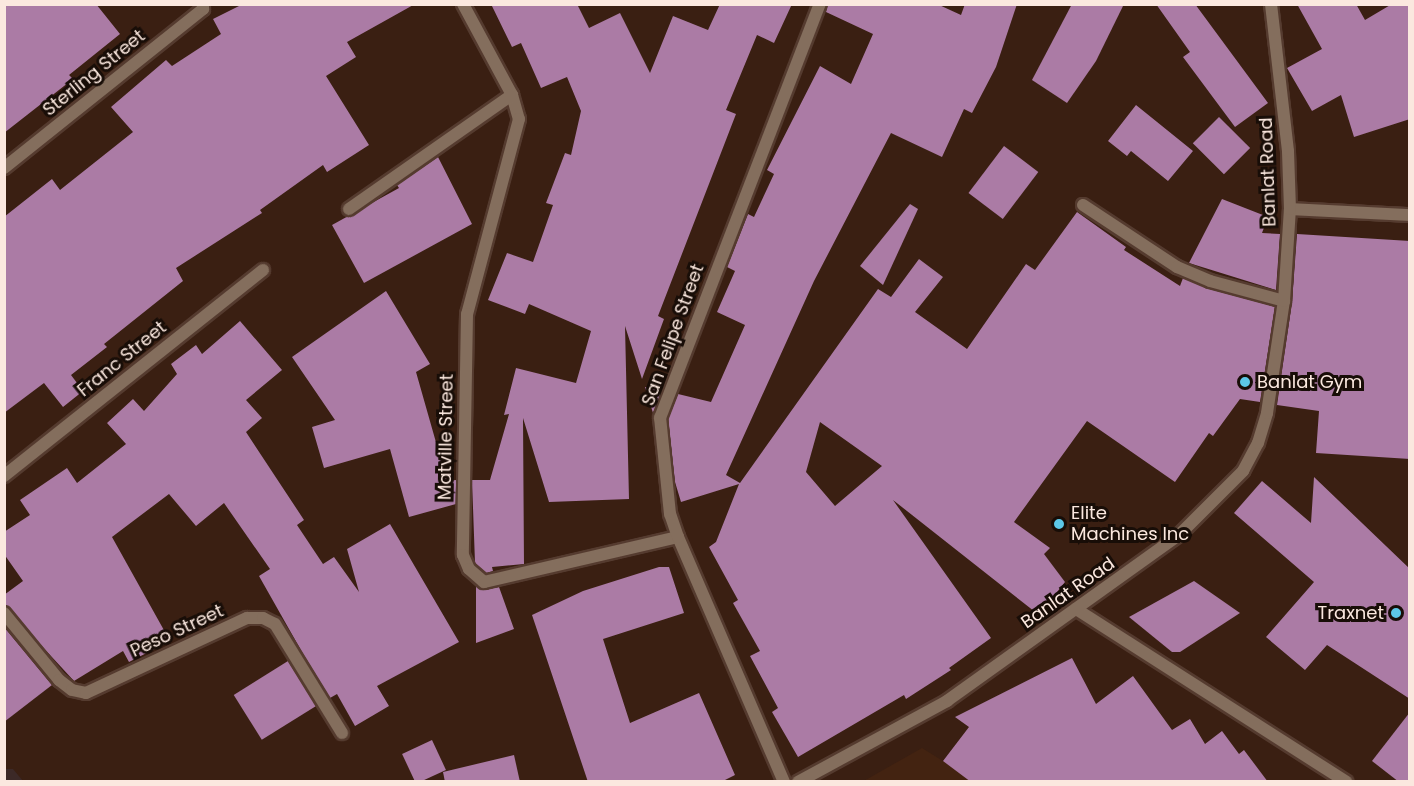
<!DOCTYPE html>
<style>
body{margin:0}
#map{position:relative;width:1414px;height:786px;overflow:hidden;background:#3a1f12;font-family:Poppins,sans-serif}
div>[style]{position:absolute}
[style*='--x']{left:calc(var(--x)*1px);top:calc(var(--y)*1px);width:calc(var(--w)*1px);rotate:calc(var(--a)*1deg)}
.commercial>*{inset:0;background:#3c2927}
.built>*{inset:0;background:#432311}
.building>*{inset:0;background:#ab7ba5;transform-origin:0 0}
.roads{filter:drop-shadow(2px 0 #553b2f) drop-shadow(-2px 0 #553b2f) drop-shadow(0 2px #553b2f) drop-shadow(0 -2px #553b2f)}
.minor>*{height:12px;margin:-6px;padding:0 6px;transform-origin:6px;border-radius:6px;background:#846e5d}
.tertiary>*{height:12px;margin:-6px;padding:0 6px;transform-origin:6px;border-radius:6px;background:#846e5d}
.dots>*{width:16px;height:16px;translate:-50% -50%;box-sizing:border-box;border:3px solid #180d07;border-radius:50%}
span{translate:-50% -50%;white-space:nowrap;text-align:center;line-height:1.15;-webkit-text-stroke:6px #180d07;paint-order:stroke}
.street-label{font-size:18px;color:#fbe8df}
.poi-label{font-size:18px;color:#fbe8df}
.left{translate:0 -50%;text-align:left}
.right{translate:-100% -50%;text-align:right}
.frame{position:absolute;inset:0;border:6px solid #fbe8df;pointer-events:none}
</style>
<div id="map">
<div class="commercial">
<div style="clip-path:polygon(4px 769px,13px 769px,23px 781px,5px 781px)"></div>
</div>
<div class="built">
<div style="clip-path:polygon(922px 748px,975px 781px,862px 782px)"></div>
</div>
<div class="building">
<div style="clip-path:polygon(4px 4px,96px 4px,120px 34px,69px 75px,73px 79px,4px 133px)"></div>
<div style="clip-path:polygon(243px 4px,415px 4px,347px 42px,356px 57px,326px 76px,369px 145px,327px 172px,323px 165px,260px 210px,262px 213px,176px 268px,183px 281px,104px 344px,107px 347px,71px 375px,83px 391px,63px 407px,44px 383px,4px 413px,4px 217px,52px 179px,60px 190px,133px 132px,111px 107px,166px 60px,172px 66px,221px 34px,213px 19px)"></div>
<div style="clip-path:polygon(491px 4px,577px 4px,589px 28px,620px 13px,650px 73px,673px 16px,708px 30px,720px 4px,792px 4px,774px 43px,757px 35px,726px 110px,736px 114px,658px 316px,664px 319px,642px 379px,625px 326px,629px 499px,549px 502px,523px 418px,524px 564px,492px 567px,493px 571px,486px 573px,475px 563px,472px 480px,490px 480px,509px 414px,504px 415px,516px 368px,576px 383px,591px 331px,529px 304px,525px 314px,488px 300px,507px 253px,533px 262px,553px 205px,546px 203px,565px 153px,571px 155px,581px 111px,567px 77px,541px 88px,521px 43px,512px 47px)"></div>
<div style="clip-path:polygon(evenodd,828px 4px,937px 4px,961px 15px,965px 4px,1017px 4px,996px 67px,972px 113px,964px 109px,942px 157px,891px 133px,814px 281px,726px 475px,740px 483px,878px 289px,891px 297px,919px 259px,943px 277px,915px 312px,967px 349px,1026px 264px,1035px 270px,1077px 212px,1126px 247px,1124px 250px,1180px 286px,1183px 278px,1275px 307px,1260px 402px,1240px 399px,1213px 436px,1209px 433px,1175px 482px,1087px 421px,1014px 522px,1050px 548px,1044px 554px,1065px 582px,1039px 615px,893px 500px,991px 638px,949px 668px,951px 670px,906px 699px,904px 695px,798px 757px,772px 712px,778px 708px,750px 656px,760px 651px,733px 603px,738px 600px,709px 547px,716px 542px,739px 484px,681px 502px,675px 482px,668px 419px,678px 394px,711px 402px,745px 325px,717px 312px,735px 271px,727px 267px,748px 214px,754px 217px,774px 174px,767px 170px,820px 66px,851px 84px,873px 34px,826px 12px,828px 4px,820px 422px,882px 466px,835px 506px,806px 472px,820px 422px)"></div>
<div style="clip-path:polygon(1072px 4px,1124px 4px,1096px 61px,1067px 103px,1032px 80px)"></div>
<div style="clip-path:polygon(1156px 4px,1195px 4px,1268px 103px,1235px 127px,1183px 57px,1190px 52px)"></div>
<div style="clip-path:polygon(1297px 4px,1356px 4px,1365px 20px,1392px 4px,1410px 4px,1410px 119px,1354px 137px,1341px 95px,1312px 111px,1287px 68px,1322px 49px)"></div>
<div style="clip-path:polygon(1136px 105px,1193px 151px,1168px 181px,1131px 151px,1127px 156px,1108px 141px)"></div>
<div style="left:1219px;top:117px;width:44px;height:37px;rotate:45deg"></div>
<div style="left:1004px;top:146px;width:43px;height:59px;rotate:37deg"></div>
<div style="clip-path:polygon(438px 157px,472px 224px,364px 283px,332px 225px,399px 188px,397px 185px)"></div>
<div style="clip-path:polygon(1222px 199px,1268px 217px,1262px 233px,1280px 234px,1276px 290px,1189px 263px)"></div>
<div style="clip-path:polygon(910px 204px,918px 209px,883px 285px,860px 266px)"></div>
<div style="clip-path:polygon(1297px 234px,1410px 241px,1410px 459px,1316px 453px,1319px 411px,1277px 405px,1292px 302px)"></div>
<div style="clip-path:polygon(386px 291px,430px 364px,416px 372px,447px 481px,456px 480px,456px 504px,409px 517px,390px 449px,324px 468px,312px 427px,335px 420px,292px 357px)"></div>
<div style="clip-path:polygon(240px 321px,282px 370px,246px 400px,262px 418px,246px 432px,304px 520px,297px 525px,323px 564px,334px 557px,359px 592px,347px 549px,390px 524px,459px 642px,377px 686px,389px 706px,355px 726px,337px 694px,330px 698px,302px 652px,259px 576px,270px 569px,224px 503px,196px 526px,169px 494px,112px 537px,170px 641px,129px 662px,123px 651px,74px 681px,4px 605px,4px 595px,23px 581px,4px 554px,4px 532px,30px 515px,20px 500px,67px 468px,77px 483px,126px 444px,107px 423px,133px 399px,144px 411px,177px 374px,171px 364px,196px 345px,202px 354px)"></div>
<div style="clip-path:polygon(645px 387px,662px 390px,653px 413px)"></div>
<div style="clip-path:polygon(1314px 477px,1410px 569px,1410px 699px,1327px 645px,1305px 670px,1266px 637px,1314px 582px,1234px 513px,1262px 481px,1311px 523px)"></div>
<div style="clip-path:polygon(659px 567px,669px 567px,684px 613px,603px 639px,630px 723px,699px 693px,735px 775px,721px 782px,588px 782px,532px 615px,583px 591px)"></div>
<div style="clip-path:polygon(1194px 581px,1240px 613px,1180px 652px,1172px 652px,1129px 617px)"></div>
<div style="clip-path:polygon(476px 586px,483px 590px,499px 587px,514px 629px,476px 643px)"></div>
<div style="clip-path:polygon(4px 627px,52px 685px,4px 722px)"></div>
<div style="clip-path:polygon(1072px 658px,1096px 704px,1133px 676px,1172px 730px,1190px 719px,1205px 744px,1222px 731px,1239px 754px,1244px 750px,1268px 782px,971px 782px,943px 761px,969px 727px,955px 717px)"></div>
<div style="left:288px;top:661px;width:53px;height:64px;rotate:58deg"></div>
<div style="clip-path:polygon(1410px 712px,1410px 782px,1399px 782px,1372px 761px)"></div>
<div style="left:432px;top:740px;width:33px;height:33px;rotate:65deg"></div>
<div style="clip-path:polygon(514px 755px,520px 782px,445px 782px,443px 772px)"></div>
</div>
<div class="roads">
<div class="minor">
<div style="--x:463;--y:4;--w:103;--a:61.7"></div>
<div style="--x:512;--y:95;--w:25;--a:74"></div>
<div style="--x:519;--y:119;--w:202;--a:104.9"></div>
<div style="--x:467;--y:314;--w:241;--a:91"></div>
<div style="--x:463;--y:555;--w:15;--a:67"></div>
<div style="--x:469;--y:569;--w:20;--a:41"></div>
<div style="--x:484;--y:582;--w:199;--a:-13.1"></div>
<div style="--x:4;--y:168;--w:255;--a:-38.6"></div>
<div style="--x:203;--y:9;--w:5;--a:-90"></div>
<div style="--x:1083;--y:205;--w:113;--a:33.4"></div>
<div style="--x:1177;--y:267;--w:36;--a:23"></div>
<div style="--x:1210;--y:281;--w:77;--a:15.1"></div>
<div style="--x:349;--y:209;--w:199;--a:-35"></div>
<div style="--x:1290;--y:209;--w:120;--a:2.9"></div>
<div style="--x:4;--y:476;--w:331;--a:-38.5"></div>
<div style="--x:1076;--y:609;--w:321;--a:32.6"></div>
<div style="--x:4;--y:613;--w:87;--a:50.6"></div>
<div style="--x:59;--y:680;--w:16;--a:38"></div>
<div style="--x:72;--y:690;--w:14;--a:12"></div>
<div style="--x:86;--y:693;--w:178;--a:-25"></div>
<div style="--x:247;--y:618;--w:16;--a:0"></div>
<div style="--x:263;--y:618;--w:13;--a:27"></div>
<div style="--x:275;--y:624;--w:128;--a:58.4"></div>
<div style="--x:784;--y:782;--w:267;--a:-113.4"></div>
<div style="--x:678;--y:537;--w:24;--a:-109"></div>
<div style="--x:670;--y:514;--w:97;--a:-95.9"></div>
<div style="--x:660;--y:418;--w:444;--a:-68.9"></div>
</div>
<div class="tertiary">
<div style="--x:798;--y:782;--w:170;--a:-28.5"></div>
<div style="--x:947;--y:701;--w:285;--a:-35.6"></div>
<div style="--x:1179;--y:535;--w:91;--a:-45"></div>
<div style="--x:1243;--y:471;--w:32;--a:-62"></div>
<div style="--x:1258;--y:443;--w:31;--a:-73"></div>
<div style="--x:1267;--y:413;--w:113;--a:-81.4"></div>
<div style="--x:1284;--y:301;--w:92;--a:-86.3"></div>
<div style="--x:1290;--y:209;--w:58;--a:-92"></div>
<div style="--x:1288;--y:151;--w:148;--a:-96.6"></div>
</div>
</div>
<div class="dots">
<div style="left:1245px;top:382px;background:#5cc7e7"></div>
<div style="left:1059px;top:524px;background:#5cc7e7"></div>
<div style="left:1396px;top:613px;background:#5cc7e7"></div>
</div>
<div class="street-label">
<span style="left:94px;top:73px;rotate:-39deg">Sterling Street</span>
<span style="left:1268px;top:172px;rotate:-92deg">Banlat Road</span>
<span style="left:673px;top:335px;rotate:-70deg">San Felipe Street</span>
<span style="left:122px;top:359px;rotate:-39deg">Franc Street</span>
<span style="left:446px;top:437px;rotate:-89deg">Matville Street</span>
<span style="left:1068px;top:593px;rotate:-35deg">Banlat Road</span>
<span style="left:177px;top:631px;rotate:-25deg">Peso Street</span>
</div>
<div class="poi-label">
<span class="left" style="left:1257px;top:382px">Banlat Gym</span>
<span class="left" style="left:1071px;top:524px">Elite<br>Machines Inc</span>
<span class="right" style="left:1384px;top:613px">Traxnet</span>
</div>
<div class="frame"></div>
</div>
